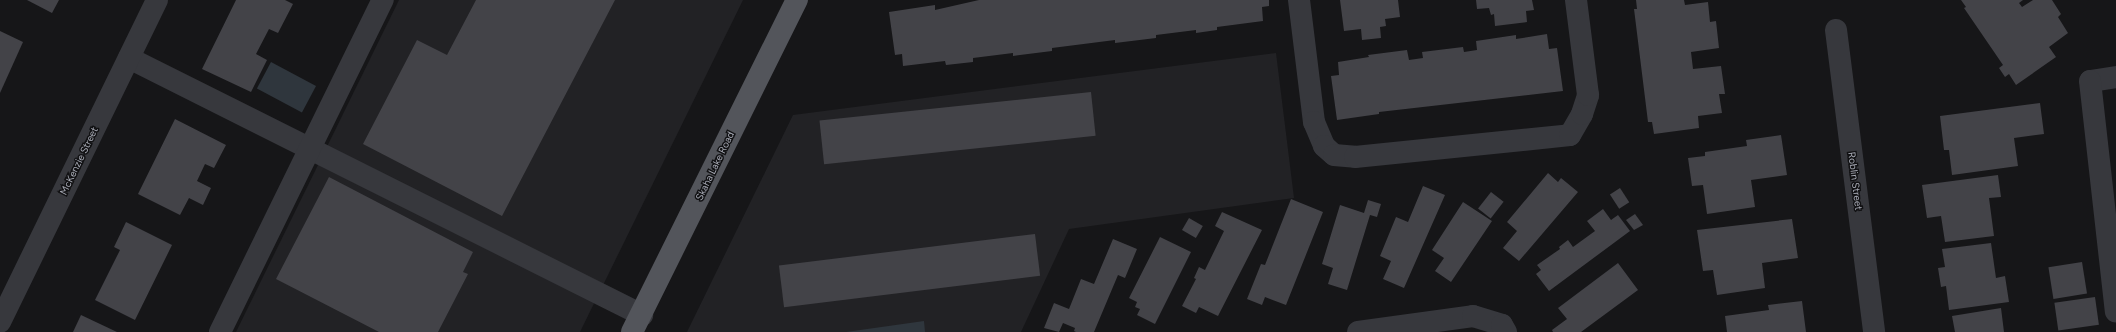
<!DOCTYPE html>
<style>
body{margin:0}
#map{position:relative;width:2116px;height:332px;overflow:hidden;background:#161618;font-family:Figtree,sans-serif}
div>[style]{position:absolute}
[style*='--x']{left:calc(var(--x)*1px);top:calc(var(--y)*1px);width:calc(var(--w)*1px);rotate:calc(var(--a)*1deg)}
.built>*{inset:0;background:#222225}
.water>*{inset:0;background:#2f363d;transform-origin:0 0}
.building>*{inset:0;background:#434348;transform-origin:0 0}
.minor>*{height:22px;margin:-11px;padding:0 11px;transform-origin:11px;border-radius:11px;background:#37383d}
.major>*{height:22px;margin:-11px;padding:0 11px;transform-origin:11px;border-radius:11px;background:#53555b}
span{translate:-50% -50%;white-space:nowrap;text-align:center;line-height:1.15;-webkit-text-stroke:3px #111113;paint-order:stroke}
.street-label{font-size:10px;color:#a9acb7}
</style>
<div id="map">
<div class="built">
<div style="clip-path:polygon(399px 0,743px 0,580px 332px,236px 332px)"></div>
<div style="clip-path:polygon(1276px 53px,1294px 198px,1069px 229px,1021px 332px,687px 332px,793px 115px)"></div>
</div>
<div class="water">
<div style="left:271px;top:62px;width:51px;height:30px;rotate:28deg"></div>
<div style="clip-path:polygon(924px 321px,925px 332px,846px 332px)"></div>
</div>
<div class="building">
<div style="clip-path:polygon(27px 0,59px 0,52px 13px)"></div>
<div style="clip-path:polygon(236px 0,285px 0,293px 4px,278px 33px,269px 29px,256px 54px,267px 60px,251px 92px,202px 69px)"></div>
<div style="clip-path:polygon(476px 0,615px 0,502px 216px,363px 144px,417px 40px,447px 55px)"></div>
<div style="clip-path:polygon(979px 0,1269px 0,1269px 6px,1262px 7px,1263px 21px,1217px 27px,1217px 30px,1196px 33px,1196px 30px,1156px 35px,1156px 38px,1115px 43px,1115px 40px,1052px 48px,1052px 51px,1013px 56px,1013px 53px,973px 58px,973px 62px,946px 65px,945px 61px,903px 66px,902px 54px,895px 55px,889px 12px,935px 5px,935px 10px)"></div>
<div style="clip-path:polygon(1340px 0,1398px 0,1400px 17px,1385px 19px,1386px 26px,1380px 27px,1381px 38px,1362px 40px,1361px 29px,1344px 31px)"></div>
<div style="clip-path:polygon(1476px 0,1532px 0,1534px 10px,1526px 11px,1527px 22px,1495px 26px,1494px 14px,1491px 15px,1489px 8px,1477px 9px)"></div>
<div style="clip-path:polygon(1636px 0,1684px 0,1685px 5px,1708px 2px,1710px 22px,1716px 21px,1719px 48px,1691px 52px,1693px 69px,1721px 66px,1725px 94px,1719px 94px,1722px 113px,1698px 116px,1699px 128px,1654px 134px,1652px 122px,1648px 122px,1634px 9px,1637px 9px)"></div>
<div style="clip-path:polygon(1961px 0,2023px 0,2019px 3px,2022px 7px,2033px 0,2052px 0,2061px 14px,2058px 17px,2068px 33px,2049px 47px,2056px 57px,2016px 85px,2009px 74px,2005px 77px,1999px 68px,2003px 65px,1964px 8px,1966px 7px)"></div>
<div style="clip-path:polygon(0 31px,23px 42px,0 93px)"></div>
<div style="clip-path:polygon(1547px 34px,1549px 49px,1557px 48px,1563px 91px,1379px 112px,1379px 114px,1337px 120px,1331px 76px,1339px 75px,1338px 62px,1369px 57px,1368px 55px,1407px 50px,1409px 60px,1423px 58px,1422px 52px,1463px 47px,1464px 52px,1477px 50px,1476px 41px,1516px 35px,1516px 39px)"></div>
<div style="left:1091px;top:92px;width:44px;height:273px;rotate:84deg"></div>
<div style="clip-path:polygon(2040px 103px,2044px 134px,2014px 138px,2018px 166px,1952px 175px,1949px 150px,1944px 150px,1940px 116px)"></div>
<div style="clip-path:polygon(175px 119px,226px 145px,214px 168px,205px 164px,197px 181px,211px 188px,203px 205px,189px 198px,180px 215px,138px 194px)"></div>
<div style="clip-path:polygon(1781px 135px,1787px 175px,1751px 180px,1755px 207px,1707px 214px,1703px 185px,1692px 186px,1688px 158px,1705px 156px,1705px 152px,1747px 146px,1746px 140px)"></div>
<div style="clip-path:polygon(1548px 173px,1558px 182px,1561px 178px,1578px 192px,1519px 261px,1503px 248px,1517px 231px,1507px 222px)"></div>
<div style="clip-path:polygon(1998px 175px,2001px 197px,1989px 198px,1994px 236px,1945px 242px,1941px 216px,1927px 218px,1922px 185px)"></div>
<div style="clip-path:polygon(329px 177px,473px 252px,463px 272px,468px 274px,438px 332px,379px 332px,276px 279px)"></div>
<div style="clip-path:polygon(1423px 186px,1445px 195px,1404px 288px,1383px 279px,1391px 261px,1380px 256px,1396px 217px,1408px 222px)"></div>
<div style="left:1620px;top:188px;width:17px;height:12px;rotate:57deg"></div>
<div style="left:1491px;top:192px;width:16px;height:21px;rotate:38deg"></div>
<div style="clip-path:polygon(1291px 199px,1323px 212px,1286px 305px,1265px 297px,1262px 305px,1247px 299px,1261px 264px,1265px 265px)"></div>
<div style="clip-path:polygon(1368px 200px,1381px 204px,1377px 217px,1370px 215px,1347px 290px,1328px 284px,1333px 268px,1322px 264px,1340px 205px,1364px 213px)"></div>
<div style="clip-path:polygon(1463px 202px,1492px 221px,1451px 282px,1435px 271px,1444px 258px,1432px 250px)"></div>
<div style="clip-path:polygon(1603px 209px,1611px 220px,1618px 215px,1630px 231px,1549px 291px,1536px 274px,1541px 270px,1537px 265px,1560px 249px,1559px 247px,1568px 240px,1573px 247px,1595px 231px,1587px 221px)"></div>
<div style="clip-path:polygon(1222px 212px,1262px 230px,1218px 316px,1199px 307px,1196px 313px,1182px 306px,1196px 279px,1194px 278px,1199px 267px,1205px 270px,1224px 231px,1215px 226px)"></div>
<div style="clip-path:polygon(1635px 214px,1643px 225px,1634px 230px,1626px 220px)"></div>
<div style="left:1189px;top:218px;width:16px;height:14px;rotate:30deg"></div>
<div style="clip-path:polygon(1792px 219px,1798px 258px,1762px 263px,1765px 288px,1717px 295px,1713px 270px,1703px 271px,1697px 230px)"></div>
<div style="clip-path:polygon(126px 222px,172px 245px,135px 320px,95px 300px,120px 250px,114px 247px)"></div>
<div style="left:1035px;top:234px;width:42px;height:258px;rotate:83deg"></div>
<div style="clip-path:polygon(1160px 237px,1191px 252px,1155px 324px,1137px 315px,1140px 309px,1135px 307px,1137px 302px,1129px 298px)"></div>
<div style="clip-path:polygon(1113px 239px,1137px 249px,1125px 278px,1118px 275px,1094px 332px,1076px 332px,1074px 331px,1075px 328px,1063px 323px,1059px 332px,1044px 328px,1054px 303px,1069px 309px,1081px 279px,1094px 284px)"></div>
<div style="clip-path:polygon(1991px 243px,1996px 278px,2005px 276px,2009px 302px,1949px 310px,1946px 286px,1941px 287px,1938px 268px,1945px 267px,1942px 249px)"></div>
<div style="left:2082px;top:262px;width:32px;height:34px;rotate:81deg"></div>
<div style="clip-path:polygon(1618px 263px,1638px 290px,1581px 332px,1553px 332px,1552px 330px,1567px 319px,1558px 308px)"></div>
<div style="left:2095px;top:297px;width:28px;height:41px;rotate:82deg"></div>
<div style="clip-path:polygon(1802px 301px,1806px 332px,1727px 332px,1725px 316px,1769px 310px,1768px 305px)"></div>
<div style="clip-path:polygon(2001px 308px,2004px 332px,1955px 332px,1952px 316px)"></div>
<div style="clip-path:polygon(81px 315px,117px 332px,73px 332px)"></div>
</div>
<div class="minor">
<div style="--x:1299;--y:0;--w:123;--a:83"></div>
<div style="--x:1314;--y:122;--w:26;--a:67"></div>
<div style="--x:1324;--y:146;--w:13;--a:42"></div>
<div style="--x:1334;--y:155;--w:21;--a:5"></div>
<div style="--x:1355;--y:157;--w:216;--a:-5.8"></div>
<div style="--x:1570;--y:135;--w:24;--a:-60"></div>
<div style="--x:1582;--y:114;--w:20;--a:-72"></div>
<div style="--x:1588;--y:95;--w:96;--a:-97.2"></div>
<div style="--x:1836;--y:30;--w:304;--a:82.8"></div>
<div style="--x:129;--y:58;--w:574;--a:26.61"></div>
<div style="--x:2116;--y:77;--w:26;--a:171"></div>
<div style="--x:2090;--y:81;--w:232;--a:83.6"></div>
<div style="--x:0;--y:322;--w:358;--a:-64"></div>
<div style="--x:220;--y:332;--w:370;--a:-63.9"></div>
<div style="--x:1358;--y:332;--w:116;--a:-7.9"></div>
<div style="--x:1473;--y:316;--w:30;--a:17"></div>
<div style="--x:1502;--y:325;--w:8;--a:60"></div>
</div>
<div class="major">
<div style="--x:632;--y:332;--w:371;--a:-63.6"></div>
</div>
<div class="street-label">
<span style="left:79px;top:161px;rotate:-64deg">McKenzie Street</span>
<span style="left:715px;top:166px;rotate:-64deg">Skaha Lake Road</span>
<span style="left:1855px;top:181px;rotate:83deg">Roblin Street</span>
</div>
</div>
